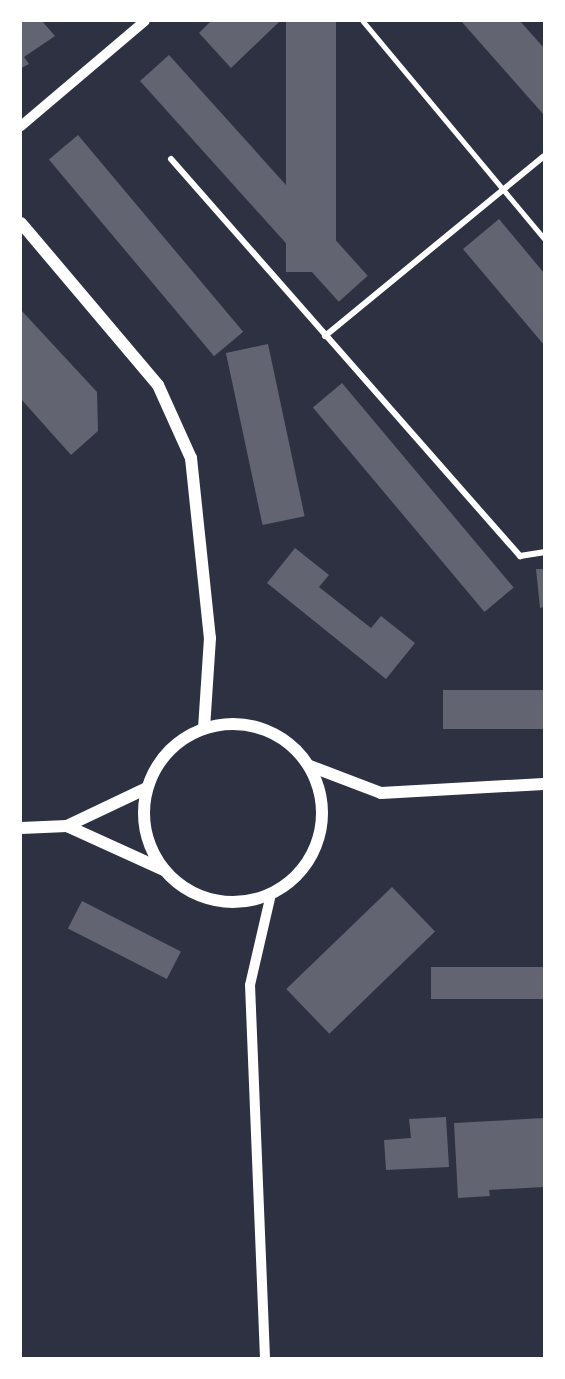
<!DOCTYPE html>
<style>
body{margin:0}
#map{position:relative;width:565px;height:1379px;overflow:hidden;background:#2d3142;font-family:Roboto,sans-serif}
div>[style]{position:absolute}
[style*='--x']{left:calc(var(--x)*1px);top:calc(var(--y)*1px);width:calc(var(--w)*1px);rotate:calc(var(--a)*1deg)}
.building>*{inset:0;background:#626471;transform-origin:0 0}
.service>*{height:4.5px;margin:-2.25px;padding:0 2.25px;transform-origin:2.25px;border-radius:2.25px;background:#fff}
.minor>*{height:6px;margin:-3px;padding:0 3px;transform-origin:3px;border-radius:3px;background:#fff}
.tertiary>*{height:10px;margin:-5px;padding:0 5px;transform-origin:5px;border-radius:5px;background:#fff}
.secondary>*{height:12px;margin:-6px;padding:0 6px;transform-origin:6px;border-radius:6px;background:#fff}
.secondary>.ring{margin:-6px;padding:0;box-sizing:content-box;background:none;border:12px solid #fff;border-radius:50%}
span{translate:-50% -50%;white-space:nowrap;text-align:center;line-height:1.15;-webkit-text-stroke:5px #fff;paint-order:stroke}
.frame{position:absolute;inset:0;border:22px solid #fff;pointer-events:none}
</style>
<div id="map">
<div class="building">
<div style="clip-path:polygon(21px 21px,42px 21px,55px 36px,24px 57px,29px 64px,21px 68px)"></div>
<div style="clip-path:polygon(211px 21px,278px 21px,279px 22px,231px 68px,199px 33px)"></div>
<div style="left:286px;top:21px;width:50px;height:251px"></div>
<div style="clip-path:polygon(461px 21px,520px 21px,544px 48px,544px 115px)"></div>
<div style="left:169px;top:55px;width:297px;height:39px;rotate:48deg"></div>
<div style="left:78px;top:135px;width:257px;height:38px;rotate:50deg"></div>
<div style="clip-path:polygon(499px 219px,544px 273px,544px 345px,463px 249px)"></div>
<div style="clip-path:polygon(21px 310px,97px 392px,98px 431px,71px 455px,21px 399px)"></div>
<div style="left:268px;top:344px;width:176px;height:43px;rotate:78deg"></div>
<div style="left:342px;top:383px;width:267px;height:38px;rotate:50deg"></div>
<div style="clip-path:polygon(295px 548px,329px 575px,319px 587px,371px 628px,381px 616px,415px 643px,386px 679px,267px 583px)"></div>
<div style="clip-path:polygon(536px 569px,544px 569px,544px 607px,540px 608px)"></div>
<div style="left:544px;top:690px;width:39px;height:101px;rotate:90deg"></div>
<div style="left:392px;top:887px;width:62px;height:147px;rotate:46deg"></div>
<div style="left:82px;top:901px;width:111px;height:31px;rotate:27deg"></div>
<div style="left:544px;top:967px;width:32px;height:113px;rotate:90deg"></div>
<div style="clip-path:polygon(446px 1117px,449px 1167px,386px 1170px,384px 1140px,411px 1138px,409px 1119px)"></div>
<div style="clip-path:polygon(544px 1118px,544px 1187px,489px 1190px,490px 1196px,458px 1198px,454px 1123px)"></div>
</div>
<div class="service">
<div style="--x:363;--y:21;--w:283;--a:50.2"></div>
</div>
<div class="minor">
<div style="--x:171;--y:159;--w:529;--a:48.68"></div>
<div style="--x:520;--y:556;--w:24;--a:-9"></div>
<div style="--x:325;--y:336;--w:283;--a:-39.4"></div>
</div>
<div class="tertiary">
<div style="--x:21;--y:126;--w:162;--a:-40.3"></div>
<div style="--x:265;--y:1358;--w:373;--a:-92.3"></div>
<div style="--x:250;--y:985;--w:93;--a:-77"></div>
</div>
<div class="secondary">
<div style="--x:21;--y:223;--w:212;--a:49.8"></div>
<div style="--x:158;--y:385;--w:80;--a:65.7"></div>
<div style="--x:191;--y:458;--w:181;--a:84"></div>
<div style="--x:210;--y:638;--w:90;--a:93.8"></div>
<div class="ring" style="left:144px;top:724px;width:166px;height:166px"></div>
<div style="--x:310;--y:766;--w:76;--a:20.8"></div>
<div style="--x:381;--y:793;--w:163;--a:-3.2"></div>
<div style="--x:147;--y:788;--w:89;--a:154.6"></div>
<div style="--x:67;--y:826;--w:107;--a:24.4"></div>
<div style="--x:21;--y:828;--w:46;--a:-2.5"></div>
</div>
<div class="frame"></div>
</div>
